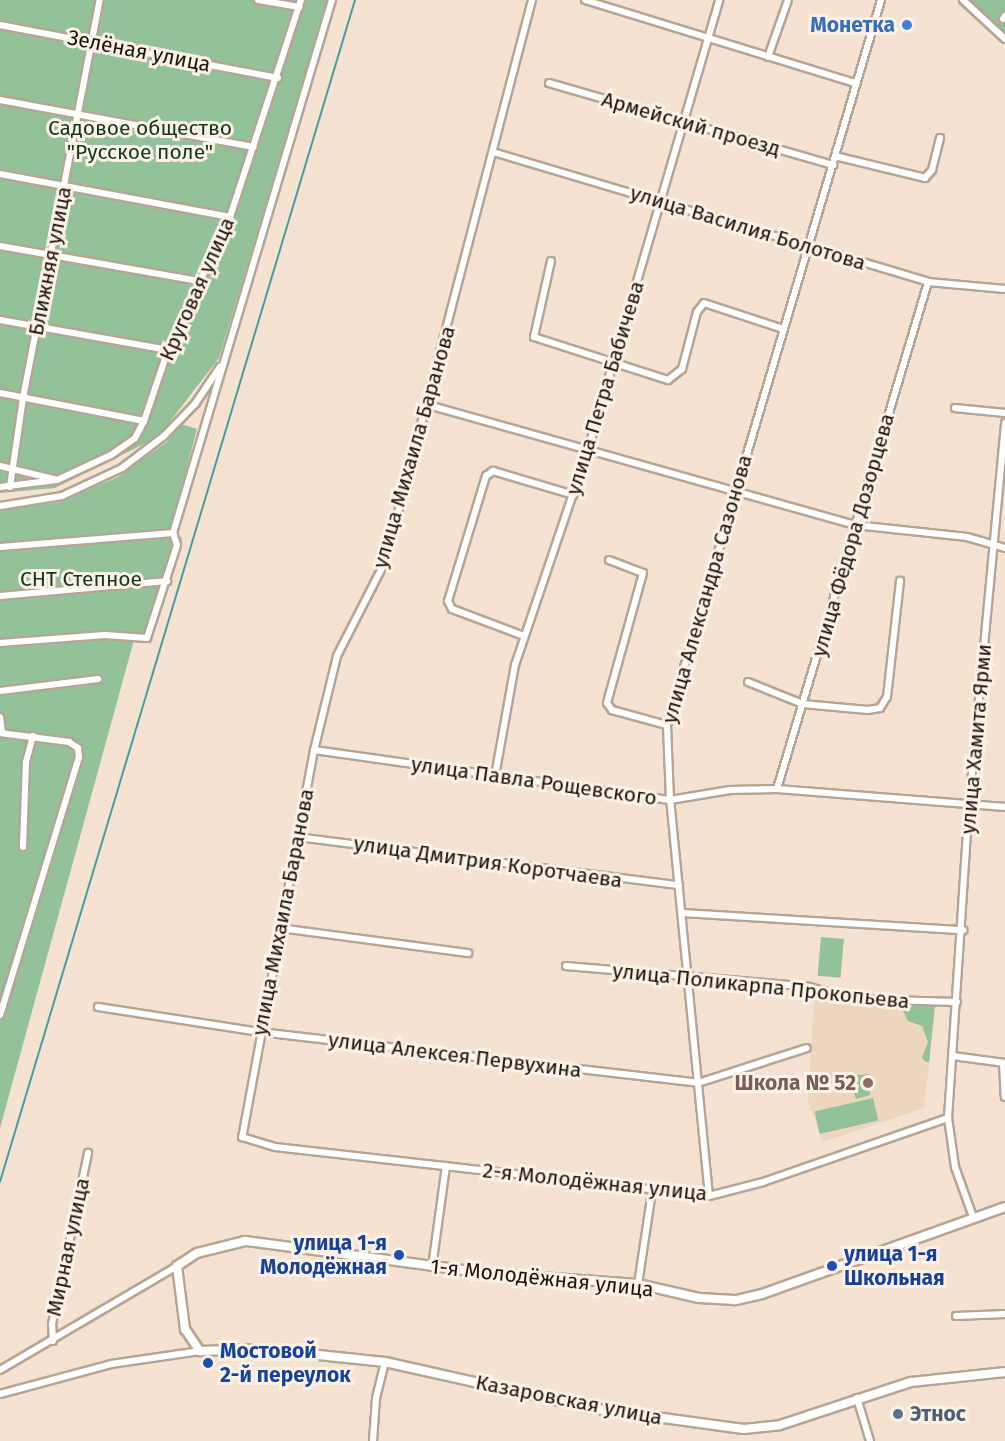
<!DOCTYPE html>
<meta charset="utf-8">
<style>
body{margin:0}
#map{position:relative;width:1005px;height:1441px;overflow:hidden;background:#f5e2d0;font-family:"Fira Sans",sans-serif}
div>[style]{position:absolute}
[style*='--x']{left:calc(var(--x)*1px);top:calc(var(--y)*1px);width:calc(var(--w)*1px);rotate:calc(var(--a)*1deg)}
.built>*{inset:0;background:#eed5be}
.green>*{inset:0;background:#93c299;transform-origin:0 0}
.stream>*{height:1.5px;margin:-0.75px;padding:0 0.75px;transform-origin:0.75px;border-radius:0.75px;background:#449da5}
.roads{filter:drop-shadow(2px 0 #b6a594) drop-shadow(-2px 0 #b6a594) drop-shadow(0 2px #b6a594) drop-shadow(0 -2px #b6a594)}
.minor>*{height:6px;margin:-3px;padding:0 3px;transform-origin:3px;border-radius:3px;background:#fff}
.tertiary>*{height:8px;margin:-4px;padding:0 4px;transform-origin:4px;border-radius:4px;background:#fff}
.dots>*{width:16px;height:16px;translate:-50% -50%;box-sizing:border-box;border:3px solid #fcf1e6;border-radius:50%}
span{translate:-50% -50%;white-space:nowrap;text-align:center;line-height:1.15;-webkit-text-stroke:6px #fcf1e6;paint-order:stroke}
.shop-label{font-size:21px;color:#366cbe;font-weight:700}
.right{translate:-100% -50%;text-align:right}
.street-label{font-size:21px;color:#1c150f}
.park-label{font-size:21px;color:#11381a}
.education-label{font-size:21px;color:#785e54;font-weight:700}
.transit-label{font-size:21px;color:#164399;font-weight:700}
.left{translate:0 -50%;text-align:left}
.service-label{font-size:21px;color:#4e5e75;font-weight:700}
</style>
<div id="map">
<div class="built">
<div style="clip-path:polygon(814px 1000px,890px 1006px,936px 1004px,924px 1108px,823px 1142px,808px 1102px)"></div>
</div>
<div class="green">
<div style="clip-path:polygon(0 0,328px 0,219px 358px,158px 437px,55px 488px,0 493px)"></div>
<div style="clip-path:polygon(968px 0,1005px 0,1005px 32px,982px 13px)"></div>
<div style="clip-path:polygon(181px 424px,197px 429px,171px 528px,182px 538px,150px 641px,134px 640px,0 1128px,0 510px,60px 502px,118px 477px,167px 442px)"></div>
<div style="left:821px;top:937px;width:23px;height:39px;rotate:5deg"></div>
<div style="clip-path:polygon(935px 1004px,929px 1062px,926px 1062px,922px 1058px,928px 1042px,922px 1026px,908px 1021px,902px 1009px,887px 1009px,884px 1006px)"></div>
<div style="clip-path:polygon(869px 1074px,870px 1095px,856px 1099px,848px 1076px)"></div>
<div style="left:873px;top:1098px;width:23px;height:60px;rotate:77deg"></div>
</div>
<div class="stream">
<div style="--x:0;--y:1182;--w:1234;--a:-73.28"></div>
</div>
<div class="roads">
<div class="minor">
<div style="--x:258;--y:0;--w:42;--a:9.7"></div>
<div style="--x:532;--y:0;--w:581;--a:104.66"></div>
<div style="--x:385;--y:562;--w:106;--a:117.1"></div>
<div style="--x:337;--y:656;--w:97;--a:103.7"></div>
<div style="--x:314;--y:750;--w:394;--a:100.5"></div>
<div style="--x:242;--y:1137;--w:34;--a:17"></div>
<div style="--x:275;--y:1147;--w:437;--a:6.4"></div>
<div style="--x:709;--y:1196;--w:56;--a:-14.5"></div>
<div style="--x:763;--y:1182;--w:196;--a:-19.1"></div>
<div style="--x:585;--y:0;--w:282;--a:17.1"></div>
<div style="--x:963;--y:0;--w:57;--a:42.9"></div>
<div style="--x:1003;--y:19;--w:4;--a:-56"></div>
<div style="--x:0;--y:25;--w:283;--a:10.8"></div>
<div style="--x:768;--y:57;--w:60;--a:-70.7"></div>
<div style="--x:549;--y:83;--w:296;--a:16.1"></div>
<div style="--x:0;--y:100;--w:258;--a:10.5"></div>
<div style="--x:493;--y:152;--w:454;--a:16.6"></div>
<div style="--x:928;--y:282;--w:77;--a:5.2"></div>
<div style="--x:835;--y:156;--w:93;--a:13.7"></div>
<div style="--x:925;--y:178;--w:11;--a:-49"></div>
<div style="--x:932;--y:170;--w:33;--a:-76"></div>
<div style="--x:0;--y:174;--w:234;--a:10.6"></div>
<div style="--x:0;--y:246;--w:202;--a:10"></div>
<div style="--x:551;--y:261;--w:78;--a:102.6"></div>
<div style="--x:534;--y:337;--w:141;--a:17.8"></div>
<div style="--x:668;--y:380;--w:18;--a:-38"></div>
<div style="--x:682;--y:369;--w:59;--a:-75.3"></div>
<div style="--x:697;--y:312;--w:11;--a:-52"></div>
<div style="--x:704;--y:303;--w:83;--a:18.2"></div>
<div style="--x:0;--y:320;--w:171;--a:10.1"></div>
<div style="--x:0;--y:393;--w:147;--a:11"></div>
<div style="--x:428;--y:405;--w:444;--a:15.7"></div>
<div style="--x:855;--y:525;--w:113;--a:6.1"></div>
<div style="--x:967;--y:537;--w:40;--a:16"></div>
<div style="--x:955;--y:408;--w:50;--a:5.7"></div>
<div style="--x:0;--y:466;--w:56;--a:13.5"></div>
<div style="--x:0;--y:487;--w:57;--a:-7"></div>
<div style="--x:57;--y:480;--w:60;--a:-24.8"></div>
<div style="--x:111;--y:455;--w:29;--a:-35"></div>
<div style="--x:135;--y:438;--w:19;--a:-62"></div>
<div style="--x:144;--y:421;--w:75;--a:-71.3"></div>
<div style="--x:168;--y:350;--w:147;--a:-65"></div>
<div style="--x:230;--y:217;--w:228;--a:-71.9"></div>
<div style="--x:10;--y:487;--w:90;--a:-81.7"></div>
<div style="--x:23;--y:398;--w:405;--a:-79.1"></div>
<div style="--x:0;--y:506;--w:63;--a:-9.2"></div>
<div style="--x:62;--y:496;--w:66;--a:-25"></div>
<div style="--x:122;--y:468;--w:53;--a:-37.3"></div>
<div style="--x:164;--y:436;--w:45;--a:-45.9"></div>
<div style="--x:195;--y:404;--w:45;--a:-56"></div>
<div style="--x:0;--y:547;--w:174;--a:-4.6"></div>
<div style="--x:609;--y:560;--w:36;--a:21"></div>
<div style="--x:643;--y:573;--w:135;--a:105.5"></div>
<div style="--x:607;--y:703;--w:9;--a:54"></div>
<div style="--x:612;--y:710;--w:57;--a:15.3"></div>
<div style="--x:0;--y:596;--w:168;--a:-5.1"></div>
<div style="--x:524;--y:636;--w:77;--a:-159.4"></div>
<div style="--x:452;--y:609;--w:9;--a:-117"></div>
<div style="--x:448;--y:601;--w:131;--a:-73.1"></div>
<div style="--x:486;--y:476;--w:9;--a:-36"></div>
<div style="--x:493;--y:471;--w:84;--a:16.5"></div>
<div style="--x:0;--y:643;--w:105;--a:-4.4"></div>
<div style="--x:105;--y:635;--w:42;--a:4.1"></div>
<div style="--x:147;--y:638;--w:98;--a:-72.1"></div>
<div style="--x:177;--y:545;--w:13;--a:-108"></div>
<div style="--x:173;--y:533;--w:556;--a:-73.39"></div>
<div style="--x:748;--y:682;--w:59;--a:21.8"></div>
<div style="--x:803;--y:704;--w:65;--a:5.3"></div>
<div style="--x:868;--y:710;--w:12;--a:-9"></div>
<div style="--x:880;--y:708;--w:13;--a:-58"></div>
<div style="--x:887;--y:697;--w:117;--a:-83.6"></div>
<div style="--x:0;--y:691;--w:99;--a:-7"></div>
<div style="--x:0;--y:717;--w:16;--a:83"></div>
<div style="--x:0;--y:733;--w:70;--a:7.4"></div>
<div style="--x:69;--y:742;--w:11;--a:34"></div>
<div style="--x:78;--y:748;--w:9;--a:84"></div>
<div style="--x:79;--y:757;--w:270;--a:107"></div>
<div style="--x:314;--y:750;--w:359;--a:8"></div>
<div style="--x:670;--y:800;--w:61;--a:-9.5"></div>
<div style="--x:730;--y:790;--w:47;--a:-1.2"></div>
<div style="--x:777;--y:789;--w:229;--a:4.5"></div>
<div style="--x:495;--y:776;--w:113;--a:-79.8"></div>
<div style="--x:515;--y:665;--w:228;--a:-71.3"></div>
<div style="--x:588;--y:449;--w:468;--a:-73.7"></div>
<div style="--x:777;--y:789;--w:529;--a:-73.41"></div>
<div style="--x:297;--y:837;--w:385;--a:7.2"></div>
<div style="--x:23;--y:847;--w:85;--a:-88"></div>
<div style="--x:26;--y:762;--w:27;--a:-75"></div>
<div style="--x:682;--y:913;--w:282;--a:3.5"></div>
<div style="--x:280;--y:928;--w:190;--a:7.6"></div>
<div style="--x:566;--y:966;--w:244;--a:4.9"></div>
<div style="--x:809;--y:987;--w:45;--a:15.6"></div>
<div style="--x:852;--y:999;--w:105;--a:1.6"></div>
<div style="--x:98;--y:1007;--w:164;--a:8.8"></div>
<div style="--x:260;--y:1032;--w:441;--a:6.6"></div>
<div style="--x:698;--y:1083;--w:114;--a:-17.8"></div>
<div style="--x:953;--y:1056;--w:52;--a:7.7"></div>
<div style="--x:1003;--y:1063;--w:34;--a:87"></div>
<div style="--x:709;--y:1196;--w:398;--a:-95.6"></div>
<div style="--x:670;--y:800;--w:75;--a:-92.3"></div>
<div style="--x:667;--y:725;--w:756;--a:-73.55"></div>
<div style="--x:973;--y:1217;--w:53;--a:-109.8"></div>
<div style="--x:955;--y:1167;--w:49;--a:-98.1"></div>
<div style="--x:948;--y:1118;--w:314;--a:-86.2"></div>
<div style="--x:969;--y:805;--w:384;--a:-84.6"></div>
<div style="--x:432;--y:1267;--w:102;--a:-82.1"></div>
<div style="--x:638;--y:1284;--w:94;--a:-81.4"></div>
<div style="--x:956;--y:1316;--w:49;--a:-2.3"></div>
<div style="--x:53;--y:1341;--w:17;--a:-93"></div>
<div style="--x:52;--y:1324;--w:175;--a:-78.1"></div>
<div style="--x:0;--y:1370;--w:205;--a:-30.4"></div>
<div style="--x:0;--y:1394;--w:115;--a:-15.1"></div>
<div style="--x:111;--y:1364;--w:90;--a:-8.3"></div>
<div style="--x:857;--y:1398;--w:45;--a:73.2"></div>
<div style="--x:373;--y:1441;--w:43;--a:-86"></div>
<div style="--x:376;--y:1398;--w:37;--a:-76"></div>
</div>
<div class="tertiary">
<div style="--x:1005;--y:1207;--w:258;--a:160.3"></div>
<div style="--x:762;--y:1294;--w:28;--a:167"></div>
<div style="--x:735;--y:1300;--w:36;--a:-177"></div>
<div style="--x:699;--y:1298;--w:63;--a:-167.1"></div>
<div style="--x:638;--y:1284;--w:152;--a:-175.9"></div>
<div style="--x:486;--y:1273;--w:243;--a:-172.4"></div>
<div style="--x:245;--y:1241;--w:49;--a:166"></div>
<div style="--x:197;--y:1253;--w:24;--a:147"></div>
<div style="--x:177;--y:1266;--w:64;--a:82.8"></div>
<div style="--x:185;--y:1329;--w:27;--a:56"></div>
<div style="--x:200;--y:1351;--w:61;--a:-1.9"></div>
<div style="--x:261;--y:1349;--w:125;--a:6"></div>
<div style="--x:385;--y:1362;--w:210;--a:12.6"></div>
<div style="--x:590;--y:1408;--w:155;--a:7.8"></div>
<div style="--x:744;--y:1429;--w:36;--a:-6"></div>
<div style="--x:780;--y:1425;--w:138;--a:-18.2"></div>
<div style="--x:911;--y:1382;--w:95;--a:-6.1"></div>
</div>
</div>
<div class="dots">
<div style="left:907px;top:25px;background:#3f7fe0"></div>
<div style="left:868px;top:1083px;background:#8d6e63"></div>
<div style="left:399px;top:1255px;background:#1a4fb4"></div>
<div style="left:832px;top:1266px;background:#1a4fb4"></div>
<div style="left:208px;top:1363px;background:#1a4fb4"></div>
<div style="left:898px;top:1414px;background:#5c6f8a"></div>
</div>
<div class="shop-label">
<span class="right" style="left:895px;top:25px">Монетка</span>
</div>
<div class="street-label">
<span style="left:139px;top:51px;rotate:11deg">Зелёная улица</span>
<span style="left:691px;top:124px;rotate:16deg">Армейский проезд</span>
<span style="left:748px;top:228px;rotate:17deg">улица Василия Болотова</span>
<span style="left:50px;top:261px;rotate:-79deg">Ближняя улица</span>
<span style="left:197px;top:289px;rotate:-66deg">Круговая улица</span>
<span style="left:605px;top:388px;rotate:-73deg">улица Петра Бабичева</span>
<span style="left:414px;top:447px;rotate:-74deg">улица Михаила Баранова</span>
<span style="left:853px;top:535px;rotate:-74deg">улица Фёдора Дозорцева</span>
<span style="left:707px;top:589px;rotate:-74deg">улица Александра Сазонова</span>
<span style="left:976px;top:739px;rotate:-85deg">улица Хамита Ярми</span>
<span style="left:534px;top:781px;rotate:8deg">улица Павла Рощевского</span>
<span style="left:488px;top:862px;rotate:8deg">улица Дмитрия Коротчаева</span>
<span style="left:283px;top:912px;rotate:-79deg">улица Михаила Баранова</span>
<span style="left:761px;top:986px;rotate:6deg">улица Поликарпа Прокопьева</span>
<span style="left:455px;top:1055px;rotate:7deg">улица Алексея Первухина</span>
<span style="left:595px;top:1182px;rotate:6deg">2-я Молодёжная улица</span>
<span style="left:68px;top:1247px;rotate:-78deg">Мирная улица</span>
<span style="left:542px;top:1278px;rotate:6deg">1-я Молодёжная улица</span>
<span style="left:569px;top:1400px;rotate:11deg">Казаровская улица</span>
</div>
<div class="park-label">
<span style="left:140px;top:140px">Садовое общество<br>"Русское поле"</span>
<span style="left:81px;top:579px">СНТ Степное</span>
</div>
<div class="education-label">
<span class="right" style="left:856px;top:1083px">Школа № 52</span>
</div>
<div class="transit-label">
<span class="right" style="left:387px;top:1255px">улица 1-я<br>Молодёжная</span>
<span class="left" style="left:844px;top:1266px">улица 1-я<br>Школьная</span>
<span class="left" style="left:220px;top:1363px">Мостовой<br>2-й переулок</span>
</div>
<div class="service-label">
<span class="left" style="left:910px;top:1414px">Этнос</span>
</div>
</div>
